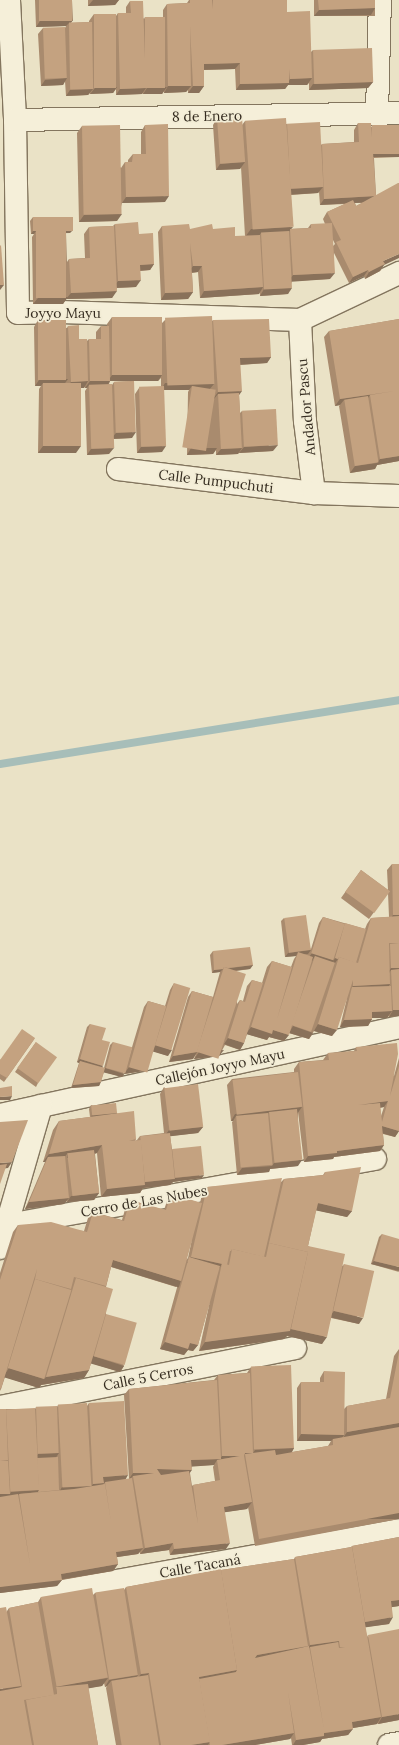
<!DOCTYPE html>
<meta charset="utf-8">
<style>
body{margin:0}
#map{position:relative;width:399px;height:1745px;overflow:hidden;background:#eae2c6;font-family:Lora,serif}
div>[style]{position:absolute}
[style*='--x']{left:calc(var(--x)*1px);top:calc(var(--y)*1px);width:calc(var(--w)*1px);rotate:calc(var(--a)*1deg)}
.stream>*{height:8px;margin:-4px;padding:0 4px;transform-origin:4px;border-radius:4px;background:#a7beb9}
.roads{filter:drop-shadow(1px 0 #83755e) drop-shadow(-1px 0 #83755e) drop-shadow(0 1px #83755e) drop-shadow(0 -1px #83755e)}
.street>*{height:22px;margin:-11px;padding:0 11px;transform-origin:11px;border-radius:11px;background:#f5efd9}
.wall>*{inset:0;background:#a98b6e;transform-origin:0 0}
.shaded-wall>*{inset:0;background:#89715a;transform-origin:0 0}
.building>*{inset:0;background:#c4a280;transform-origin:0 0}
span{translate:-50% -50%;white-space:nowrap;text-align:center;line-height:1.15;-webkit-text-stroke:3.5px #f2ecd5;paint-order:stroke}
.street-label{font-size:14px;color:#352c20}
</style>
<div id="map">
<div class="stream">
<div style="--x:0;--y:764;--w:404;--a:-9.1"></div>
</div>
<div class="roads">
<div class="street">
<div style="--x:9;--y:0;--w:120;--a:87.1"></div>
<div style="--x:15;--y:120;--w:193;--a:89.1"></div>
<div style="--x:18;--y:313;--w:43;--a:-1.3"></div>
<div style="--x:61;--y:312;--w:239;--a:1.9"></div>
<div style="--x:300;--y:320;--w:110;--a:-25.4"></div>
<div style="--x:377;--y:113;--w:113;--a:-88.5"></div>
<div style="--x:15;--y:120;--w:384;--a:-1"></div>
<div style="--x:300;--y:320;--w:101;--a:87.2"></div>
<div style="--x:305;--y:421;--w:73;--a:82.9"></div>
<div style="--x:118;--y:469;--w:197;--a:7"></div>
<div style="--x:314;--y:493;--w:85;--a:2"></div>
<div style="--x:0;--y:1115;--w:409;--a:-12.4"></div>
<div style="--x:8;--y:1225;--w:373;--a:-10.2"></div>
<div style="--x:0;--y:1248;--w:148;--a:-73.9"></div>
<div style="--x:0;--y:1407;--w:301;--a:-11.3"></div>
<div style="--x:0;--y:1602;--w:405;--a:-10.2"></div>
<div style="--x:389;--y:1745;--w:10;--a:-11"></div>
</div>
</div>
<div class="wall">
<div style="clip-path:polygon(35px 0,72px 0,73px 20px,71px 23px,89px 22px,89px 21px,94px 14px,116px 16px,118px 13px,126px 13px,126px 7px,130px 1px,144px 19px,145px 17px,163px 17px,163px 10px,167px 4px,187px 3px,189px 0,287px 0,287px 12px,311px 52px,313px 50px,373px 82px,368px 88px,309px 90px,309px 83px,307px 85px,288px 85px,285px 89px,236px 90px,235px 69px,204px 70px,204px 86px,199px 93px,188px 93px,188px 90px,186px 92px,164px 93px,164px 91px,162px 94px,143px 94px,142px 93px,142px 94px,116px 95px,116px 89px,113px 93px,90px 94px,90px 93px,88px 95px,66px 96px,65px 81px,63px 85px,41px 86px,38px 34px,43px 28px,65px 28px,66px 26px,36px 27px)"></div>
<div style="clip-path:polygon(88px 0,119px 0,115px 5px,88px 6px)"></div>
<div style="left:314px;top:0;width:61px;height:16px"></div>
<div style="clip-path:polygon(evenodd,217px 118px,242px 125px,245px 121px,287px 124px,321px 145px,322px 144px,354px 142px,354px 130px,358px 123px,372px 127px,399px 125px,399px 157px,374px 158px,376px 195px,384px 265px,380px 271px,365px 279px,364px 276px,349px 283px,334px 253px,330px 279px,292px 281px,288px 294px,260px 296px,260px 292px,259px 294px,200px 298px,198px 272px,192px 273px,193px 292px,188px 299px,161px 300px,158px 232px,162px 226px,190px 229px,213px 229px,235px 236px,245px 236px,241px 167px,240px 169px,216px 170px,213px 125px,217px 118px,319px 192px,320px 205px,345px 204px,327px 212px,323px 219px,325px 224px,311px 224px,308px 228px,290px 229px,291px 195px,318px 193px,319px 192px,217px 118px,355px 203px,362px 203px,356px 206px,355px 203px,217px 118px,333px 240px,335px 244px,333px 246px,333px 240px)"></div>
<div style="clip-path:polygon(145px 125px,165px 202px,122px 203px,117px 221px,79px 222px,77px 133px,82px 126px,121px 168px,125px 162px,128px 162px,128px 160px,133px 154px,141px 154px,141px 132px)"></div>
<div style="clip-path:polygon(33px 217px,70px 233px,66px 233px,67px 262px,69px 259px,85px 258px,84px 234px,89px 227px,113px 226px,115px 224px,139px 234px,154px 264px,150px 270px,140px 271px,136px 287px,117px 288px,112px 298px,66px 299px,63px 304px,33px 304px,32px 237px,34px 234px,31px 234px,30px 221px)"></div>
<div style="clip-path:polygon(evenodd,112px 317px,162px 323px,165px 320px,212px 321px,213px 320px,271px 357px,267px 363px,240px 365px,239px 395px,240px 413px,242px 411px,273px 451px,239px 453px,239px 452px,238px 454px,216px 455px,216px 450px,213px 454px,187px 455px,188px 392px,189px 390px,164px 390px,162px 452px,137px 453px,135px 394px,139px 388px,161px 387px,161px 378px,158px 381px,134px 381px,132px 438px,113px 439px,109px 454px,87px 455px,85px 391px,87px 388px,85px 388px,85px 386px,84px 388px,81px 388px,76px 453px,38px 453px,39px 389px,41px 386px,35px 386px,34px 327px,38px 320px,67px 328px,68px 326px,79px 339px,87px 341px,89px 339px,96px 339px,96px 332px,101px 326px,107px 326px,107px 324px,112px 317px,110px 381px,132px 381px,114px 382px,112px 385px,109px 384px,110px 381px)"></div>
<div style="clip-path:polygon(399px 319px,399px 461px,377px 465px,375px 469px,350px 473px,339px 406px,340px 405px,335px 406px,324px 337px,329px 331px)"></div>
<div style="clip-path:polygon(392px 864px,399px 864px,399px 1016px,389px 1017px,389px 1016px,387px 1018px,372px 1018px,372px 1019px,368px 1026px,340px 1027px,347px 998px,332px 1036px,314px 1031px,309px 1039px,289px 1033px,284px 1041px,269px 1037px,267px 1040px,247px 1034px,244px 1043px,240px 1050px,225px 1045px,219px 1056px,194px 1059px,196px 1054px,193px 1059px,169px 1062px,188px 997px,192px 991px,213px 997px,220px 972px,212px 973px,210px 955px,213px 951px,253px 965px,250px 969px,236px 971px,237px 1004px,240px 1000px,243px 1001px,247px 986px,252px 980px,262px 983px,267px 967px,272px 961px,291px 967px,294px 959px,296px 956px,285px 957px,281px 921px,284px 918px,311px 949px,319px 923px,323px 917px,365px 929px,367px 924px,371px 918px,389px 917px,388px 893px,369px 919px,341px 898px,361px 870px,388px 890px,387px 870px)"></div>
<div style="clip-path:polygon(174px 983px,168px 1056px,153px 1051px,144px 1071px,124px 1074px,144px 1007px,148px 1001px,165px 1006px,170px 990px)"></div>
<div style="clip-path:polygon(90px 1024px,102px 1040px,102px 1067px,104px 1068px,110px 1045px,113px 1042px,124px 1074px,122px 1077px,104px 1072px,99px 1086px,71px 1088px,79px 1063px,77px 1062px,87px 1027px)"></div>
<div style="clip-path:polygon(35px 1038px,4px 1082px,0 1079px,0 1060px)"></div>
<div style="clip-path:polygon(36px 1042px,38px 1083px,36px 1087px,15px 1072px)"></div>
<div style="clip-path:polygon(evenodd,356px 1047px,394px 1076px,399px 1058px,399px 1131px,395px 1137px,383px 1134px,384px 1145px,380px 1151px,334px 1157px,333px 1159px,304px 1162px,298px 1112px,298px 1166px,270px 1169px,269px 1172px,237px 1175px,232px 1122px,233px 1121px,231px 1121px,227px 1085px,232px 1079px,294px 1072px,294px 1069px,299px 1062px,323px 1060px,328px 1053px,354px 1051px,356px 1047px,384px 1107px,381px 1116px,380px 1108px,384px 1107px)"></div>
<div style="clip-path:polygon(164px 1087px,203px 1127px,198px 1133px,170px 1136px,172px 1149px,202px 1178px,173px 1182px,170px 1185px,143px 1188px,140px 1193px,101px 1197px,97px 1153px,95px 1154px,99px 1193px,94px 1200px,67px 1202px,66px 1201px,64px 1204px,25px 1209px,45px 1162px,43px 1162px,53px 1130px,59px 1121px,90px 1117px,89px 1109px,91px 1105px,117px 1113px,136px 1139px,135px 1141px,137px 1140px,140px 1136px,164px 1133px,160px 1094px)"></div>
<div style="clip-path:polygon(evenodd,325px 1172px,352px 1211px,347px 1217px,316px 1210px,308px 1246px,343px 1266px,344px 1264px,359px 1324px,331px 1318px,322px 1344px,287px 1336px,284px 1339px,199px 1351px,210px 1301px,198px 1345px,193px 1351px,188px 1350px,184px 1355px,160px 1349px,178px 1284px,176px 1287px,111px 1267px,106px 1287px,106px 1314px,124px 1366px,120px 1372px,91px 1363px,89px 1370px,84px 1378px,41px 1385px,39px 1388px,5px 1377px,1px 1389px,0 1391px,0 1273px,13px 1232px,18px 1225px,84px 1231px,88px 1218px,93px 1212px,122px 1220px,126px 1206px,130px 1200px,164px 1210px,167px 1201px,171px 1194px,200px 1203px,202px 1194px,207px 1187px,281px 1182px,284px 1179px,323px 1175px,325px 1172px,192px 1239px,188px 1258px,186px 1260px,192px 1239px)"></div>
<div style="clip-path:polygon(382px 1234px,399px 1272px,371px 1264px,379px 1237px)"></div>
<div style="clip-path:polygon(evenodd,399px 1349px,399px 1519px,255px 1546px,248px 1507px,247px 1509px,225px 1512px,226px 1549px,170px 1555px,169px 1550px,140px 1554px,140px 1552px,138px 1554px,117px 1557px,118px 1564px,113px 1571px,62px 1580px,57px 1586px,0 1593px,0 1409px,6px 1411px,6px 1409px,35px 1409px,36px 1407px,57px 1407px,58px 1405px,87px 1406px,89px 1403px,126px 1479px,129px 1479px,124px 1395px,129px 1389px,214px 1380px,218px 1375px,247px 1373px,251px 1367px,294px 1448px,292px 1452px,328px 1446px,331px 1441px,297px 1441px,297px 1388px,301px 1382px,320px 1382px,320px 1378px,324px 1371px,344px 1409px,347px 1406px,386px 1399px,394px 1356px,399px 1349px,214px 1465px,213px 1467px,215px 1481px,193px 1485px,192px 1486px,190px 1473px,192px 1466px,214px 1465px)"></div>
<div style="clip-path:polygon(399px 1537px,399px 1606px,392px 1607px,389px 1624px,365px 1627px,367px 1637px,368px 1635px,399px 1720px,378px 1724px,377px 1723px,377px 1724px,353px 1728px,348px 1735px,322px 1739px,320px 1742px,303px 1745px,292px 1745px,291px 1738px,290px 1739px,255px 1745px,116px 1745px,106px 1688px,107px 1686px,105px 1687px,104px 1683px,102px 1686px,88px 1688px,98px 1745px,0 1745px,7px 1611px,9px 1608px,38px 1602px,41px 1597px,93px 1595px,95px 1593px,124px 1590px,126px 1587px,221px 1570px,294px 1559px,295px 1557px,351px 1547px,352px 1546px)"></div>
</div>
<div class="shaded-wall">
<div style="clip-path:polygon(93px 0,119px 0,115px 5px,88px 6px)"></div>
<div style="clip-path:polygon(375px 8px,371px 15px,314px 16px,319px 10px)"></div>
<div style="clip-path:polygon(73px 20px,69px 25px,69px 23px,66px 26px,36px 27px,40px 21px)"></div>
<div style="clip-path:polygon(240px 63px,235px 69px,199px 70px,204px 64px)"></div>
<div style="clip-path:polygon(67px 78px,63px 85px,41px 86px,45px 80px)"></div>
<div style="clip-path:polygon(312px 78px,307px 85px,288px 85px,285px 89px,236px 90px,240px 84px,288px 83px,290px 79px)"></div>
<div style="clip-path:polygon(373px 82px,368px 88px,309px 90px,313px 84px)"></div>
<div style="clip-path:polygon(168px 86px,191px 86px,186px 92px,164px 93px)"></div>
<div style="clip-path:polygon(193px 86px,204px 86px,199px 93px,188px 93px)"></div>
<div style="clip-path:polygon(117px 87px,113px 93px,90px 94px,95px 88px)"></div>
<div style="clip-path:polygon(167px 87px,162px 94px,143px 94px,147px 88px)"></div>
<div style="clip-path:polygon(146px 88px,142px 94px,116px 95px,120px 89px)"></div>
<div style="clip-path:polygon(93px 89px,88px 95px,66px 96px,70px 90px)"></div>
<div style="left:399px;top:154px;width:3px;height:27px;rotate:90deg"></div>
<div style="clip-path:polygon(245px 162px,240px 169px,216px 170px,220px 164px)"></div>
<div style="clip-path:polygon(323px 187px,318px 193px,285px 195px,289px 189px)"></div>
<div style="clip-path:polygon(169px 196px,165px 202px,122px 203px,126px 197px)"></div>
<div style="clip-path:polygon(376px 196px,371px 202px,320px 205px,324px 199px)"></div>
<div style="clip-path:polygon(122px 214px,117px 221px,79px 222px,84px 215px)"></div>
<div style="clip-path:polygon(293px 227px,286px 235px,261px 233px,259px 236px,245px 237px,251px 229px)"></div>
<div style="clip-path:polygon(73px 230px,70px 233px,36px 234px,36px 231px,34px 234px,31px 234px,33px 231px)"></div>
<div style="clip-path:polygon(399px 254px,399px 258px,384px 265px,380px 271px,365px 279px,369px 272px,383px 261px)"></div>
<div style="clip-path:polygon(154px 264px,150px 270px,135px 271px,140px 265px)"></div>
<div style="clip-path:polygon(193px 266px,202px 266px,198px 272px,188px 273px)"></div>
<div style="clip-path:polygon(368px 270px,364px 276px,349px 283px,353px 277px)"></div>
<div style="clip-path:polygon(335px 273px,330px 279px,288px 282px,293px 275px)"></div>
<div style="clip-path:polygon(141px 280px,136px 287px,113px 288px,118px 281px)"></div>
<div style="clip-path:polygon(0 285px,4px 285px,0 290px)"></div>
<div style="clip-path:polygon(263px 287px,259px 294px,200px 298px,204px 291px)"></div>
<div style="clip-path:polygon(292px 288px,288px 294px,260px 296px,264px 289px)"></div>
<div style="clip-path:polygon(117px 291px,112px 298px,66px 299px,71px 293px)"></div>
<div style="clip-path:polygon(193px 292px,188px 299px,161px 300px,165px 293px)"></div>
<div style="clip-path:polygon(68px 297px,63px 304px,33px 304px,38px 298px)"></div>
<div style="clip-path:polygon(271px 357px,267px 363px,236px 365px,240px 358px)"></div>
<div style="clip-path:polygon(112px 375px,162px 375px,158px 381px,110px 381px,106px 388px,89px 385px,87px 388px,85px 388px,90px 381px,108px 381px)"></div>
<div style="clip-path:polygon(68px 379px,63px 386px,43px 383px,41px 386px,35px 386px,39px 380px)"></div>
<div style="clip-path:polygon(88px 381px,84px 388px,66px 388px,71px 382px)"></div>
<div style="clip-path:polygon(165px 383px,214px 384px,209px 390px,192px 386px,189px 390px,161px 390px)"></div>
<div style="clip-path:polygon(242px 391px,237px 398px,218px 394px,214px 399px,213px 399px,218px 392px)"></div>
<div style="clip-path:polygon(395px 391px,370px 395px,366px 401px,344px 400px,340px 405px,335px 406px,340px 399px)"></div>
<div style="clip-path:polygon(136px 432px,132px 438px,111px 439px,116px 433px)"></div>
<div style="clip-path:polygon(278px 445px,273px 451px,239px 453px,244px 447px)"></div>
<div style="clip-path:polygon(43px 446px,81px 446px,76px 453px,38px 453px)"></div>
<div style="clip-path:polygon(166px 446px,162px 452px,137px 453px,141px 447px)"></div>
<div style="clip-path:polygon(114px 448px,109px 454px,87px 455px,91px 449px)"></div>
<div style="clip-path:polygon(191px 448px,217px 448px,213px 454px,187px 455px)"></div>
<div style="clip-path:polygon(242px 448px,238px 454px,216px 455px,221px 449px)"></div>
<div style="clip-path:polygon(399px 456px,399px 461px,377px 465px,375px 469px,350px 473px,355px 466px,377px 463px,380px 459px)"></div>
<div style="clip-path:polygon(393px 915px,399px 915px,399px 921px,389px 921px)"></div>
<div style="clip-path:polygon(311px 950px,308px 954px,297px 955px,298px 952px,296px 956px,285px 957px,288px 953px)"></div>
<div style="clip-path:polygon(312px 953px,334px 960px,329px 967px,315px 956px,312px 961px,307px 960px)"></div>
<div style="clip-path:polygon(335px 958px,338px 959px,335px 963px,333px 962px)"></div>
<div style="clip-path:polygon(253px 965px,250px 969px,223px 972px,224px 969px)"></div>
<div style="clip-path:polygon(391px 968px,399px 968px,399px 974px,391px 970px,388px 975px,386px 975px)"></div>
<div style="clip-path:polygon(223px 969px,220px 972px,212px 973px,214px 970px)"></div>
<div style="clip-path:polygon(390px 984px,386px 991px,352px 987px,348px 992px,353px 986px)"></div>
<div style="clip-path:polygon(393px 1010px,399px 1010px,399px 1016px,389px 1017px)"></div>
<div style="clip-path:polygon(392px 1011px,387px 1018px,367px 1018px,372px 1012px)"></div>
<div style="clip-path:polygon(372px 1019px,368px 1026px,340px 1027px,344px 1020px)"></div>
<div style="clip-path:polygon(318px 1024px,337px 1030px,332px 1036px,314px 1031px)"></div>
<div style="clip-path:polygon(293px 1026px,313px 1033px,309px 1039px,289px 1033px)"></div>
<div style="clip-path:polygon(251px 1027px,273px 1030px,289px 1035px,284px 1041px,269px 1037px,267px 1040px,246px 1034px)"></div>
<div style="clip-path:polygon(228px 1038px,244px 1043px,240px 1050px,224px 1044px)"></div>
<div style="clip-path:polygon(156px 1045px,172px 1050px,168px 1056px,151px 1051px)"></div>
<div style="clip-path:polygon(224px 1050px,219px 1056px,194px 1059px,199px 1052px)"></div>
<div style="clip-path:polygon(197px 1052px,193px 1059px,169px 1062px,173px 1056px)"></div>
<div style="clip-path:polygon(80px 1059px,103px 1066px,100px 1070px,80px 1061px,79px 1063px,77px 1062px)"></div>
<div style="clip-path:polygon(149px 1065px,144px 1071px,124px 1074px,129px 1067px)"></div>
<div style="clip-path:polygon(105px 1068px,124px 1074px,122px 1077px,102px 1072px)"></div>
<div style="clip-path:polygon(101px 1082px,99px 1086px,71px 1088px,73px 1085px)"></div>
<div style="clip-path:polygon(12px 1096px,10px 1100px,0 1100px,0 1097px)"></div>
<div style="clip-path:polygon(388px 1101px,384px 1107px,354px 1111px,358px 1105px)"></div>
<div style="clip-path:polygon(302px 1107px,297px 1114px,269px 1112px,266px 1117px,236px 1116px,233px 1121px,231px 1121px,235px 1114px)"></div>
<div style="clip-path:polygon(117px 1113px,115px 1116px,90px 1119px,92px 1115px)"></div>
<div style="clip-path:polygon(382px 1126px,399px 1131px,395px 1137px,378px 1132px)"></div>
<div style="clip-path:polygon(203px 1127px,198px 1133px,164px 1137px,169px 1130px)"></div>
<div style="clip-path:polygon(102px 1145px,97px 1153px,67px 1158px,67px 1154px,63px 1159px,48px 1157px,45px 1162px,43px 1162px,49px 1154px)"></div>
<div style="clip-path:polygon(384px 1145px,380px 1151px,334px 1157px,333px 1159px,304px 1162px,308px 1156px,337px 1151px)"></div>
<div style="clip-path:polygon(302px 1160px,298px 1166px,270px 1169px,269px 1172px,237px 1175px,242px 1168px,272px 1166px,274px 1163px)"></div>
<div style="clip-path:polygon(12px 1162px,8px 1168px,0 1169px,0 1163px)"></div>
<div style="clip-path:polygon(204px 1175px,202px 1178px,173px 1182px,170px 1185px,143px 1188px,140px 1193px,101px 1197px,107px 1189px,145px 1182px,175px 1179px,175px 1178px)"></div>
<div style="clip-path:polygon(99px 1193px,94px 1200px,67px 1202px,71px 1196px)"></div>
<div style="clip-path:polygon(69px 1198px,64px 1204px,25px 1209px,29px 1202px)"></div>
<div style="clip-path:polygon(318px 1203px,352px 1211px,347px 1217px,314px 1210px)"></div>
<div style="clip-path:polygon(191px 1257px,222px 1264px,218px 1270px,187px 1263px)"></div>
<div style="left:113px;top:1260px;width:71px;height:7px;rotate:17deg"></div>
<div style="clip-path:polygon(374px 1261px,399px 1267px,399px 1271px,371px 1264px)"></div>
<div style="clip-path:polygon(334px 1311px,363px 1318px,359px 1324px,329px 1317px)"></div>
<div style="clip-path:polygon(290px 1329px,327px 1337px,322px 1344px,287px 1336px,284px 1339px,199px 1351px,205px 1342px)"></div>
<div style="clip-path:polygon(165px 1342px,190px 1343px,198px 1345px,193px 1351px,188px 1350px,184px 1355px,160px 1349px)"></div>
<div style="clip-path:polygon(93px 1356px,124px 1366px,120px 1372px,89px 1363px)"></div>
<div style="clip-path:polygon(9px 1368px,44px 1379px,46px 1377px,89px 1370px,84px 1378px,41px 1385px,39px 1388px,3px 1377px)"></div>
<div style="clip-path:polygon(399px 1423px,399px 1430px,341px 1441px,347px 1432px)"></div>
<div style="clip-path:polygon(301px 1434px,344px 1435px,340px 1441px,333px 1439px,331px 1441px,297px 1441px)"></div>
<div style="clip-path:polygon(294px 1448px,290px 1455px,249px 1459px,245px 1454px,242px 1459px,245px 1453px,253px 1453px,255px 1450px)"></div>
<div style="clip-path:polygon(59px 1453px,55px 1459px,34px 1460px,38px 1454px)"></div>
<div style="clip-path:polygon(222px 1456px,240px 1456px,217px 1460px,214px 1465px,187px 1467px,191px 1460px,220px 1459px)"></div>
<div style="clip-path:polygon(157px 1469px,192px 1470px,187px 1476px,133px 1476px,130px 1479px,129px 1479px,133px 1473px)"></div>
<div style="clip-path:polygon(128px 1475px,124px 1482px,99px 1483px,103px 1477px)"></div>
<div style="clip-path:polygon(104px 1483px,99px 1490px,89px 1490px,93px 1484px)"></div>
<div style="clip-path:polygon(91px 1486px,87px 1492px,74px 1489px,72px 1493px,58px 1494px,62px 1487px)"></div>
<div style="clip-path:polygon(39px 1490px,38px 1492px,19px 1494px,16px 1498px,0 1500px,0 1494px,10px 1494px,11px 1492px)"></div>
<div style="clip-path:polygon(252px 1502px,247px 1509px,220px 1513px,224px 1507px)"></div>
<div style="left:399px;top:1513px;width:6px;height:142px;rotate:90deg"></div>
<div style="clip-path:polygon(173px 1543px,169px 1550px,140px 1554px,145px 1548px)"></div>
<div style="clip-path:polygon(230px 1543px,226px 1549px,170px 1555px,174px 1549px)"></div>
<div style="clip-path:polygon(143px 1548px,138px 1554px,111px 1558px,116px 1552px)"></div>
<div style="clip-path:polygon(118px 1564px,113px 1571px,58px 1580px,62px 1580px,57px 1586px,0 1593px,0 1587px,61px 1574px)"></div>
<div style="clip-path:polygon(399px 1600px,399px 1606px,386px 1608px,391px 1601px)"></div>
<div style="clip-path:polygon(393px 1617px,389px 1624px,361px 1628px,365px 1622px)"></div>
<div style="clip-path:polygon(339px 1641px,335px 1647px,310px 1647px,307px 1652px,306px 1652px,310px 1645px)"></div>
<div style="clip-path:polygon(308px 1646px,304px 1652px,252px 1661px,257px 1655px)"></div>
<div style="clip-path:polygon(237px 1670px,232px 1679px,200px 1684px,199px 1677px)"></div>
<div style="clip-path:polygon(149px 1673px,144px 1681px,135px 1682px,141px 1674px)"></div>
<div style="clip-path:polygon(138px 1675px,134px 1682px,111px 1681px,107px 1686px,105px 1687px,109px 1680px)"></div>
<div style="clip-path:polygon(108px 1678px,102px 1686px,57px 1694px,56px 1688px,57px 1686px)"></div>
<div style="clip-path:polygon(21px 1686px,15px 1694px,0 1697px,0 1689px)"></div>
<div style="clip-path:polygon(399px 1714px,399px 1720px,378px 1724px,382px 1717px)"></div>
<div style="clip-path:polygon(381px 1717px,377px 1724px,347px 1729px,352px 1722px)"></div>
<div style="clip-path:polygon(353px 1729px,348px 1735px,322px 1739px,320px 1742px,303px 1745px,293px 1745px,296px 1740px,324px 1733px)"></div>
<div style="clip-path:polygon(294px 1733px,290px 1739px,255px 1745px,222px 1745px)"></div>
<div style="clip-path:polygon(210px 1742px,208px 1745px,191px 1745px)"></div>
</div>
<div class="building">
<div style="left:39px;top:0;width:33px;height:21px"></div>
<div style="clip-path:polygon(190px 0,212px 0,213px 9px,213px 0,238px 0,238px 8px,238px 0,287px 0,287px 12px,310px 11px,312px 78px,290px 79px,289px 69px,289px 83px,240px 84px,240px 63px,204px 64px,204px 86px,193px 86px,190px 26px,191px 86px,168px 86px,167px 4px,190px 3px)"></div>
<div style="clip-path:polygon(318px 0,375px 0,375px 8px,319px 10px)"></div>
<div style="clip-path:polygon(130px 1px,143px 1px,146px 88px,120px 89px,118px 13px,131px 13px)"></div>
<div style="left:94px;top:14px;width:22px;height:74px"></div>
<div style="left:145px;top:17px;width:20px;height:71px"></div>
<div style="left:92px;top:22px;width:67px;height:23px;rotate:89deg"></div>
<div style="left:65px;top:27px;width:51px;height:22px;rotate:88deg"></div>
<div style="left:372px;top:48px;width:34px;height:59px;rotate:88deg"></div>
<div style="left:242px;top:117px;width:45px;height:25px;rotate:86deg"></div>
<div style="left:286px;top:118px;width:109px;height:41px;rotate:86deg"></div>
<div style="left:320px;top:122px;width:65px;height:33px;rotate:87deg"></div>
<div style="clip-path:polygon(358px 123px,371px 123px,376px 196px,324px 199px,322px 144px,359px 142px)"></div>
<div style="clip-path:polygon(168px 124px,169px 196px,126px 197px,125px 162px,132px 162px,133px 154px,146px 154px,145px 125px)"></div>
<div style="left:120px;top:125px;width:89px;height:38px;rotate:89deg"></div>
<div style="left:399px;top:125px;width:29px;height:27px;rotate:90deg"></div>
<div style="clip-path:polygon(398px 183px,399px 183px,399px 254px,383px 261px,385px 264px,369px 272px,368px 270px,353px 277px,336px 242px,341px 240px,327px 212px,353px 200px,356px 206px)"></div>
<div style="left:33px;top:217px;width:40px;height:14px"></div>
<div style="clip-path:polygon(138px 222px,139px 234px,153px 233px,154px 264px,140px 265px,141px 280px,118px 281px,115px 224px)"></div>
<div style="clip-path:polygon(332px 223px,335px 273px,293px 275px,290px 229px,311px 228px,311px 224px)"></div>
<div style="clip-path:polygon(189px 224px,190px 229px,212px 224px,213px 229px,235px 227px,235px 236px,260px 235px,263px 287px,204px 291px,202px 266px,193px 266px,190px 243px,193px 292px,165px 293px,162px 226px)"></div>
<div style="clip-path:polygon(114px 226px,117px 291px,71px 293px,69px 259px,90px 258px,89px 227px)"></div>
<div style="left:36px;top:231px;width:30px;height:67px"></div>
<div style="left:289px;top:231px;width:57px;height:28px;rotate:87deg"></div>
<div style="clip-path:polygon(1px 245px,4px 285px,0 285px,0 246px)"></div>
<div style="left:212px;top:316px;width:68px;height:47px;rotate:88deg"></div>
<div style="left:112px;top:317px;width:50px;height:58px"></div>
<div style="clip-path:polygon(269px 319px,271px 357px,240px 358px,242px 391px,218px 392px,213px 320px)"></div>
<div style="clip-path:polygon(399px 319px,399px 456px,380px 459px,370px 395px,395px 391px,340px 399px,329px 331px)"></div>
<div style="left:38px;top:320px;width:28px;height:60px"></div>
<div style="clip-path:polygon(79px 325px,79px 339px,87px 339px,88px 381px,71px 382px,68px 326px)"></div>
<div style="clip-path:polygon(101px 326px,109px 326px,110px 381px,90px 381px,89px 339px,101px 339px)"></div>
<div style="left:134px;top:381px;width:51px;height:20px;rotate:88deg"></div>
<div style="left:43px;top:383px;width:38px;height:63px"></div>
<div style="left:112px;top:384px;width:64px;height:23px;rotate:88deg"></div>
<div style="left:164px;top:386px;width:60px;height:25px;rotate:88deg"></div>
<div style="left:192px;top:386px;width:24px;height:62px;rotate:9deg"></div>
<div style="left:239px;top:393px;width:55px;height:21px;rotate:87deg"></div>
<div style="left:368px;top:396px;width:67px;height:24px;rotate:81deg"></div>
<div style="left:276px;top:409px;width:36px;height:34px;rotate:87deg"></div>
<div style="clip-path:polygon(392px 864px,399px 864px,399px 915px,393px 915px)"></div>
<div style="left:361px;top:870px;width:36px;height:27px;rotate:36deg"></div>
<div style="left:306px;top:915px;width:35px;height:22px;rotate:82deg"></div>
<div style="clip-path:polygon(399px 916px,399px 943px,389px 943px,390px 984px,353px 986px,353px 980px,337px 1030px,318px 1024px,339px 957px,358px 963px,371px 918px)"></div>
<div style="left:323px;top:917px;width:23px;height:38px;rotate:18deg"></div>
<div style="clip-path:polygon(345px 923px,366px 929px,356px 963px,339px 957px,338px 959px,335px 958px)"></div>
<div style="clip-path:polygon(399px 943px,399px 968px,391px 968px,390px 944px)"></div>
<div style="clip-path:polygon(250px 947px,253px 965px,228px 968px,224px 967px,223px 969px,214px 970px,213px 951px)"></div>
<div style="clip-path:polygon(298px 952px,313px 957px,289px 1035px,273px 1030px,272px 1034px,251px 1027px,272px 961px,292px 967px,277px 1019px)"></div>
<div style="left:315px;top:956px;width:21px;height:73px;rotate:19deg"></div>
<div style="left:224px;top:967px;width:23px;height:89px;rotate:18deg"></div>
<div style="clip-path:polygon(399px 969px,399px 1010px,393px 1010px,391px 970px)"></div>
<div style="clip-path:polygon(252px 980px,263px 983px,244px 1043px,228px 1038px,240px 1000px,245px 1002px)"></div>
<div style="left:174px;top:983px;width:17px;height:65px;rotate:17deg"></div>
<div style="clip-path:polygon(391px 986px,392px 1011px,372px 1012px,372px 1019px,344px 1020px,352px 987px)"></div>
<div style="clip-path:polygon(192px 991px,213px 997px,197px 1052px,173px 1056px)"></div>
<div style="left:148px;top:1001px;width:19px;height:69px;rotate:16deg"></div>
<div style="clip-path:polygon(90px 1024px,106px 1028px,102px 1040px,110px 1042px,103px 1066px,80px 1059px)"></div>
<div style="clip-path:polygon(22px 1029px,35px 1038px,7px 1078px,0 1074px,0 1060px)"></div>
<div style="left:36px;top:1042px;width:26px;height:32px;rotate:36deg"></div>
<div style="left:113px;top:1042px;width:20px;height:27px;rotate:15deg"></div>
<div style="clip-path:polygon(evenodd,397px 1043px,398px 1054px,390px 1096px,399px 1066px,399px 1131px,382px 1126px,384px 1145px,337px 1151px,337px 1153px,308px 1156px,299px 1062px,329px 1060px,328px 1053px,357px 1051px,356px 1047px,397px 1043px,388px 1101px,382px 1122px,380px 1103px,358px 1105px,388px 1101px)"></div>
<div style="clip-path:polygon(80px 1061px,105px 1068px,101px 1082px,73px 1085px)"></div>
<div style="left:298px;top:1072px;width:35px;height:66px;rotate:83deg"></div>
<div style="left:198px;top:1084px;width:43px;height:34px;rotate:83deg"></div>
<div style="clip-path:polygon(12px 1086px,12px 1096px,0 1097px,0 1088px)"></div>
<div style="left:116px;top:1103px;width:10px;height:25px;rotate:84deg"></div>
<div style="left:297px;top:1109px;width:51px;height:28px;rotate:84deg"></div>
<div style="clip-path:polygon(134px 1111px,136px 1139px,129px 1141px,141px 1140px,145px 1185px,107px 1189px,102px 1145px,49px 1154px,59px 1121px)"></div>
<div style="left:268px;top:1113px;width:52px;height:32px;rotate:85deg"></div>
<div style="clip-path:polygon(28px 1120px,12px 1162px,0 1163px,0 1122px)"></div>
<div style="left:170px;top:1133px;width:46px;height:30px;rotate:84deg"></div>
<div style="left:201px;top:1146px;width:29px;height:29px;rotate:84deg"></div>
<div style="left:94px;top:1150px;width:43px;height:27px;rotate:83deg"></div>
<div style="clip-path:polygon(65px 1156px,69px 1198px,29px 1202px,48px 1157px)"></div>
<div style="clip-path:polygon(7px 1164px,0 1184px,0 1165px)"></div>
<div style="clip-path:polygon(361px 1167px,352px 1211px,318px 1203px,319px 1199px,308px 1246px,345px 1254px,327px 1337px,291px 1329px,308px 1252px,269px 1243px,284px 1179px,324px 1175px,325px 1172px)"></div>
<div style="clip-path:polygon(282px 1178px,264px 1257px,232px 1249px,231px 1251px,230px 1251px,227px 1265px,191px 1257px,207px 1187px)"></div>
<div style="clip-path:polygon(171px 1194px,202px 1203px,181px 1281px,113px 1260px,106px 1286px,74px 1277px,71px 1289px,35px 1279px,37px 1269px,1px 1389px,0 1388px,0 1280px,18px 1225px,51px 1222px,87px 1232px,93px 1212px,124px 1221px,130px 1200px,166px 1210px)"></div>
<div style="clip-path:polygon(382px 1234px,399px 1239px,399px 1267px,374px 1261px)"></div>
<div style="clip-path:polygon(269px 1243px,308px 1252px,290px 1331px,205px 1342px,222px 1263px,229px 1265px,232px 1249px,266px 1257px)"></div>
<div style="clip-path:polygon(189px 1257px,220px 1266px,198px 1345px,190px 1343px,188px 1349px,165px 1342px)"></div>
<div style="left:344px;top:1264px;width:31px;height:48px;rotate:13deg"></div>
<div style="clip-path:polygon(76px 1278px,113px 1289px,89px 1370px,46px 1377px)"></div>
<div style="left:35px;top:1279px;width:38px;height:93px;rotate:17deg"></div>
<div style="left:106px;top:1314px;width:32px;height:44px;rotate:16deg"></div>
<div style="clip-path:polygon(399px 1352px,399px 1423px,347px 1432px,347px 1406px,390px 1398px)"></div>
<div style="left:291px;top:1365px;width:83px;height:40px;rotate:88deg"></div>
<div style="clip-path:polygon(324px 1371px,345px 1372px,344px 1435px,301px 1434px,301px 1382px,324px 1382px)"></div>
<div style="clip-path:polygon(250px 1373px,253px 1453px,245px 1453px,244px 1456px,252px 1502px,224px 1507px,230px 1543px,174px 1549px,173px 1543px,145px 1548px,133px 1476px,154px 1473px,133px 1473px,129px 1389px,217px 1380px,221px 1459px,191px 1460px,192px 1470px,157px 1469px,161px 1475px,189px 1471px,198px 1524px,193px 1485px,220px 1480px,217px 1460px,240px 1456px,222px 1456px,218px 1375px)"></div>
<div style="clip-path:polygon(124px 1401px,128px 1475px,103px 1477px,104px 1483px,93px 1484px,89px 1403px)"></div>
<div style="left:87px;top:1403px;width:83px;height:29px;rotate:87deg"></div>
<div style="left:57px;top:1406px;width:47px;height:21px;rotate:88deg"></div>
<div style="left:35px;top:1408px;width:82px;height:29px;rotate:87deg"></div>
<div style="clip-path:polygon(0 1409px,6px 1409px,8px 1460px,0 1461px)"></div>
<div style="clip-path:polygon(399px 1427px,399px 1513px,259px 1539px,245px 1454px,275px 1450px,276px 1455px,333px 1445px,333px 1439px)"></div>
<div style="clip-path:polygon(58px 1457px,59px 1490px,38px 1492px,39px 1490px,37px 1458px)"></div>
<div style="clip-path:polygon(0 1461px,8px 1461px,10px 1494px,0 1494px)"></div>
<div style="clip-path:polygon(132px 1478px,143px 1548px,116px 1552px,118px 1564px,61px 1574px,62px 1580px,0 1587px,0 1497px,18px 1494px,30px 1564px,19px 1494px,74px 1489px,75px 1494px,74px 1489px,105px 1484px,111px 1522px,105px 1482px)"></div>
<div style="clip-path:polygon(399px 1537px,399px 1600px,391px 1601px,393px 1617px,365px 1622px,352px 1546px)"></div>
<div style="clip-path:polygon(352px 1547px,381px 1717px,352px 1722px,353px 1729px,324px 1733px,324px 1736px,296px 1740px,288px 1692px,294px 1733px,222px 1745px,210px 1745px,199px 1679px,236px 1672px,237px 1670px,221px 1570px,294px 1559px,308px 1646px,257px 1655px,255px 1658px,309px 1646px,324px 1729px,310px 1647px,338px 1642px,339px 1648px,345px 1647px,340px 1647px,339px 1641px,310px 1645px,295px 1557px)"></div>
<div style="clip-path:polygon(221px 1569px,237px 1670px,199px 1677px,210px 1742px,191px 1745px,161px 1745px,149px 1673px,141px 1674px,126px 1587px)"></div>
<div style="left:92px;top:1588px;width:91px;height:52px;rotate:80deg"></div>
<div style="left:124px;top:1588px;width:88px;height:29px;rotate:81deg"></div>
<div style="clip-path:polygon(38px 1602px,54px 1695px,24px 1700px,32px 1745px,0 1745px,0 1691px,22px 1687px,9px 1608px)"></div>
<div style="clip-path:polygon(6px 1607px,21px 1686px,0 1689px,0 1608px)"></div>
<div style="clip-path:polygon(399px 1629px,399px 1714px,382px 1717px,368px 1635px)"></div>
<div style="left:148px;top:1675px;width:71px;height:37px;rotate:81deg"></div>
<div style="clip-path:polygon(88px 1684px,98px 1745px,34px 1745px,26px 1700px,57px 1694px,56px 1687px)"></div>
</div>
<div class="street-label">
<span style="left:207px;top:116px;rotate:-1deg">8 de Enero</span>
<span style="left:63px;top:313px">Joyyo Mayu</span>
<span style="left:306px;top:407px;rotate:-95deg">Andador Pascu</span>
<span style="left:216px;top:481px;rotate:7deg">Calle Pumpuchuti</span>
<span style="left:220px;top:1067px;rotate:-12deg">Callejón Joyyo Mayu</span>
<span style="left:144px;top:1201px;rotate:-10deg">Cerro de Las Nubes</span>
<span style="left:148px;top:1377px;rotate:-11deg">Calle 5 Cerros</span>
<span style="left:200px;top:1566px;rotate:-10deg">Calle Tacaná</span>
</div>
</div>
